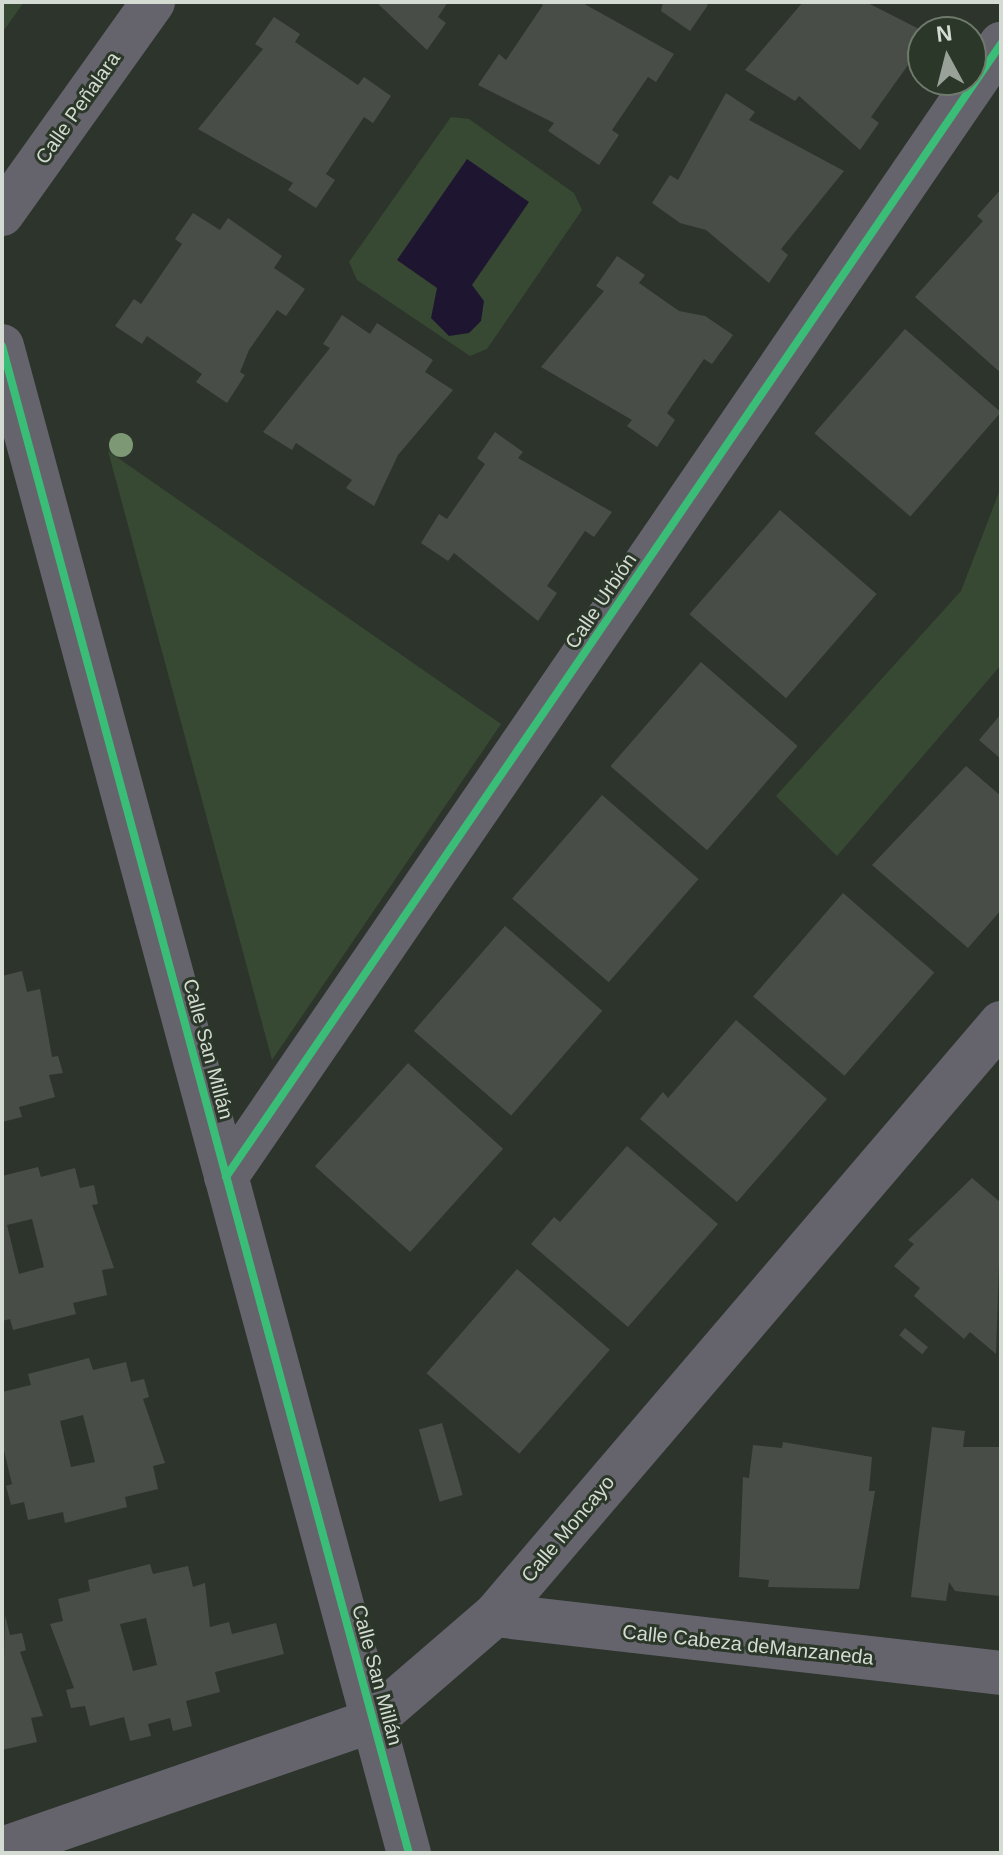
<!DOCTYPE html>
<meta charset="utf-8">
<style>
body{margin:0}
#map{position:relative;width:1003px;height:1855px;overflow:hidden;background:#2d342c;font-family:Helvetica,sans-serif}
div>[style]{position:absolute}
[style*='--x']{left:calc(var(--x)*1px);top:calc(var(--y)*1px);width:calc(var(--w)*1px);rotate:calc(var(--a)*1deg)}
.green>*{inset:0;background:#374932}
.water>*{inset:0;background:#1e1631}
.building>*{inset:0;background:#484e47;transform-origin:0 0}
.minor>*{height:44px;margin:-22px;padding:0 22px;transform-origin:22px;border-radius:22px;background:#65646d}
.cycleway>*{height:8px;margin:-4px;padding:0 4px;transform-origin:4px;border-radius:4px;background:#3abd76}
.trees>*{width:24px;height:24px;margin:-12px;border-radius:50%;background:#7c9875}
span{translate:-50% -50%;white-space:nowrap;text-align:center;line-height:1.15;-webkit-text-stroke:6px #2b3728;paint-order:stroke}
.street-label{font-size:20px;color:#d4dbd2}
.frame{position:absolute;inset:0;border:4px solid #d4dbd2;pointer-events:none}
.north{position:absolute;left:907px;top:16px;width:80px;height:80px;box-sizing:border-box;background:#2b3728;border:2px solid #6f796c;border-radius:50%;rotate:353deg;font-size:22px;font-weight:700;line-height:32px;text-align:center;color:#d4dbd2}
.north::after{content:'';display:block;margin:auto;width:28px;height:36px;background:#9aa198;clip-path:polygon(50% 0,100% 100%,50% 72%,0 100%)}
</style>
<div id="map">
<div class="green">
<div style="clip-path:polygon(2px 2px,24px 2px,2px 33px)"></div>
<div style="clip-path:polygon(451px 117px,469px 119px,574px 193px,582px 210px,487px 349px,470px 356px,357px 280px,349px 262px)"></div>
<div style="clip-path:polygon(108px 451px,501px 724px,272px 1060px)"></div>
<div style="clip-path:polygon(1001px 487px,1001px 665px,837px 856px,776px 796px,961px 591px)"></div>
</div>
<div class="water">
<div style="clip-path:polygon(467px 159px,529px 202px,472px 285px,484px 301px,481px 321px,469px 333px,449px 336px,431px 318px,437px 288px,397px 260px)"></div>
</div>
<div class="building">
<div style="clip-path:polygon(376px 2px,448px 2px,438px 17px,446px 23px,427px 50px)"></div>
<div style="clip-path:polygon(538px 2px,581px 2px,674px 54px,656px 82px,648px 77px,612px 130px,619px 135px,599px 165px,548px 131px,554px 123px,478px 85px,499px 54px,506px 60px,543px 5px)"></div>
<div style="clip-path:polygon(663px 2px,704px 2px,708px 5px,690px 31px,661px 11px)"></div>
<div style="clip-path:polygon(803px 2px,866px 2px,923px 31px,923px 61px,916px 70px,908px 65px,871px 117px,879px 123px,860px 150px,799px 96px,795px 101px,745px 70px)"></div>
<div style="clip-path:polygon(274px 17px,300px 34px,295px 42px,358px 85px,364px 77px,391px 96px,373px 123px,364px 117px,326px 174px,335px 180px,316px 208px,288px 190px,293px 183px,198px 129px,263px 49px,255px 44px)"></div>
<div style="clip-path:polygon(726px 93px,755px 112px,749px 120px,844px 171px,781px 249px,788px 255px,769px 283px,706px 230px,680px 223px,652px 203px,670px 175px,678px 180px)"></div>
<div style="clip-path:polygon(1001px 189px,1001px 373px,915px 297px,983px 221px,977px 216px)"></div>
<div style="clip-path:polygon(193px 213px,220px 230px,228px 218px,282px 256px,274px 268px,305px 289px,286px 316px,277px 310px,249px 350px,240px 372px,245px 375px,227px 403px,196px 382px,202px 374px,147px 336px,142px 344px,115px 326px,134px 299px,141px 304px,182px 244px,175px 239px)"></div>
<div style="clip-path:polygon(617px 256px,645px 275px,639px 283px,679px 311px,705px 316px,733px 335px,712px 364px,704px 359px,667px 413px,675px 420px,657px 447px,627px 426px,632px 420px,541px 367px,604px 291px,596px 286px)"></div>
<div style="clip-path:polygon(342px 315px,370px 334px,377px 323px,433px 360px,425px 372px,453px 390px,398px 455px,374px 506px,346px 488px,352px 480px,296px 443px,292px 450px,263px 432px,330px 348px,323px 344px)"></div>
<div style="left:905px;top:329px;width:127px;height:138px;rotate:41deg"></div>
<div style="clip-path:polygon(495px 432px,523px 452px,518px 458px,612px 512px,594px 537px,585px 531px,547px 586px,557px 593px,538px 621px,454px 553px,448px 561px,421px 543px,439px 514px,447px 519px,485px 464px,477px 458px)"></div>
<div style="left:780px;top:510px;width:128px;height:138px;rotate:41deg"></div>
<div style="left:701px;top:662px;width:128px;height:138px;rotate:41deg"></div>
<div style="clip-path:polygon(1001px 714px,1001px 759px,979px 740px)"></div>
<div style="clip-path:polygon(966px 766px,1001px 796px,1001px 910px,968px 948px,872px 865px)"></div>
<div style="left:602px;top:795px;width:128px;height:137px;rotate:41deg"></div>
<div style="left:843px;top:893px;width:121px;height:137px;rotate:41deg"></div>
<div style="left:505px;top:926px;width:129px;height:139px;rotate:41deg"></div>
<div style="clip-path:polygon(22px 971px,27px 992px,40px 989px,52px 1057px,58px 1056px,63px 1073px,49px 1075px,55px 1097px,19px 1107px,22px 1117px,2px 1122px,2px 976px)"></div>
<div style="clip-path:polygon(736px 1020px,827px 1099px,737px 1202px,640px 1119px,663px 1092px,668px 1098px)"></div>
<div style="left:408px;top:1063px;width:128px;height:139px;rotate:42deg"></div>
<div style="clip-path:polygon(627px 1146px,718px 1224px,628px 1327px,531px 1244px,554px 1217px,560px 1222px)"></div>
<div style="clip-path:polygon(evenodd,38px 1167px,41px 1177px,75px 1168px,80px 1188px,94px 1185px,98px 1204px,92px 1205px,114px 1268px,102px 1270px,107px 1295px,73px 1303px,76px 1314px,13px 1330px,10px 1319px,2px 1321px,2px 1176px,38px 1167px,32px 1219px,44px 1267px,19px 1274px,7px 1225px,32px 1219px)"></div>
<div style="clip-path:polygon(972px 1178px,1001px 1203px,996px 1354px,970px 1332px,964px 1339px,914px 1296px,920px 1288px,894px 1266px,914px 1244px,908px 1240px)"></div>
<div style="left:517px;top:1269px;width:123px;height:138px;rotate:41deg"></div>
<div style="left:905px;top:1328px;width:30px;height:9px;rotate:40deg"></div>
<div style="clip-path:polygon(evenodd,89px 1358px,93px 1370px,126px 1362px,131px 1382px,144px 1379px,149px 1397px,143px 1399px,165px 1463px,153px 1466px,158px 1489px,125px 1497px,127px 1507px,65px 1523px,63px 1512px,28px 1520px,24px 1502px,11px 1505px,6px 1486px,12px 1484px,2px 1442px,2px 1392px,31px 1385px,28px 1374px,89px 1358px,83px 1415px,95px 1462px,71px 1467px,60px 1421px,83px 1415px)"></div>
<div style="left:442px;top:1423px;width:75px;height:24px;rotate:74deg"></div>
<div style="clip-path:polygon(932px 1427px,965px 1431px,963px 1447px,1001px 1447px,1000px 1596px,955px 1591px,949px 1582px,946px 1601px,911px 1597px)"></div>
<div style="clip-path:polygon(783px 1442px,872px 1457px,869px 1491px,875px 1491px,859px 1589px,768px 1587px,769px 1580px,739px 1577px,743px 1477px,749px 1478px,753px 1445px,782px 1448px)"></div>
<div style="clip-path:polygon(evenodd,150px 1564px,153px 1574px,188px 1566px,193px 1587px,205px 1583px,210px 1627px,229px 1622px,232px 1634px,276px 1623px,284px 1654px,215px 1672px,220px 1692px,186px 1701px,192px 1726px,173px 1731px,170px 1718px,148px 1724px,151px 1736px,130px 1741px,124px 1717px,90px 1726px,85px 1706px,71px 1708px,66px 1690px,74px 1688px,50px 1624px,63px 1621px,58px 1599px,90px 1591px,88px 1580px,150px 1564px,146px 1618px,157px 1665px,133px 1671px,120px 1624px,146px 1618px)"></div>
<div style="clip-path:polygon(5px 1615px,10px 1635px,22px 1633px,26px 1650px,20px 1652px,43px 1716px,31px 1718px,37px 1742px,2px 1750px)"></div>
</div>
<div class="minor">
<div style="--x:2;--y:214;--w:260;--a:-54.5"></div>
<div style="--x:2;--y:346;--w:1561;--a:74.89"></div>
<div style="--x:226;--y:1177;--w:1373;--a:-55.63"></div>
<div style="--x:495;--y:1615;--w:509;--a:6.54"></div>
<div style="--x:2;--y:1849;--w:392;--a:-19.1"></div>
<div style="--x:372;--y:1721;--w:162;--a:-40.8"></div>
<div style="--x:495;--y:1615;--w:779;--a:-49.48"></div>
</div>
<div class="cycleway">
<div style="--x:2;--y:346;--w:1561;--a:74.89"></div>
<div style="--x:226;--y:1177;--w:1373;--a:-55.63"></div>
</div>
<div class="trees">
<div style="left:121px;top:445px"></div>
</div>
<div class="street-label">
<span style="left:78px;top:108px;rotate:-55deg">Calle Peñalara</span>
<span style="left:601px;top:601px;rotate:-56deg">Calle Urbión</span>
<span style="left:208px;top:1049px;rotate:75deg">Calle San Millán</span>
<span style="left:568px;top:1529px;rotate:-50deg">Calle Moncayo</span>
<span style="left:748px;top:1645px;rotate:6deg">Calle Cabeza deManzaneda</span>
<span style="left:377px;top:1675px;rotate:75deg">Calle San Millán</span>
</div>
<div class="frame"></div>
<div class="north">N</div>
</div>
